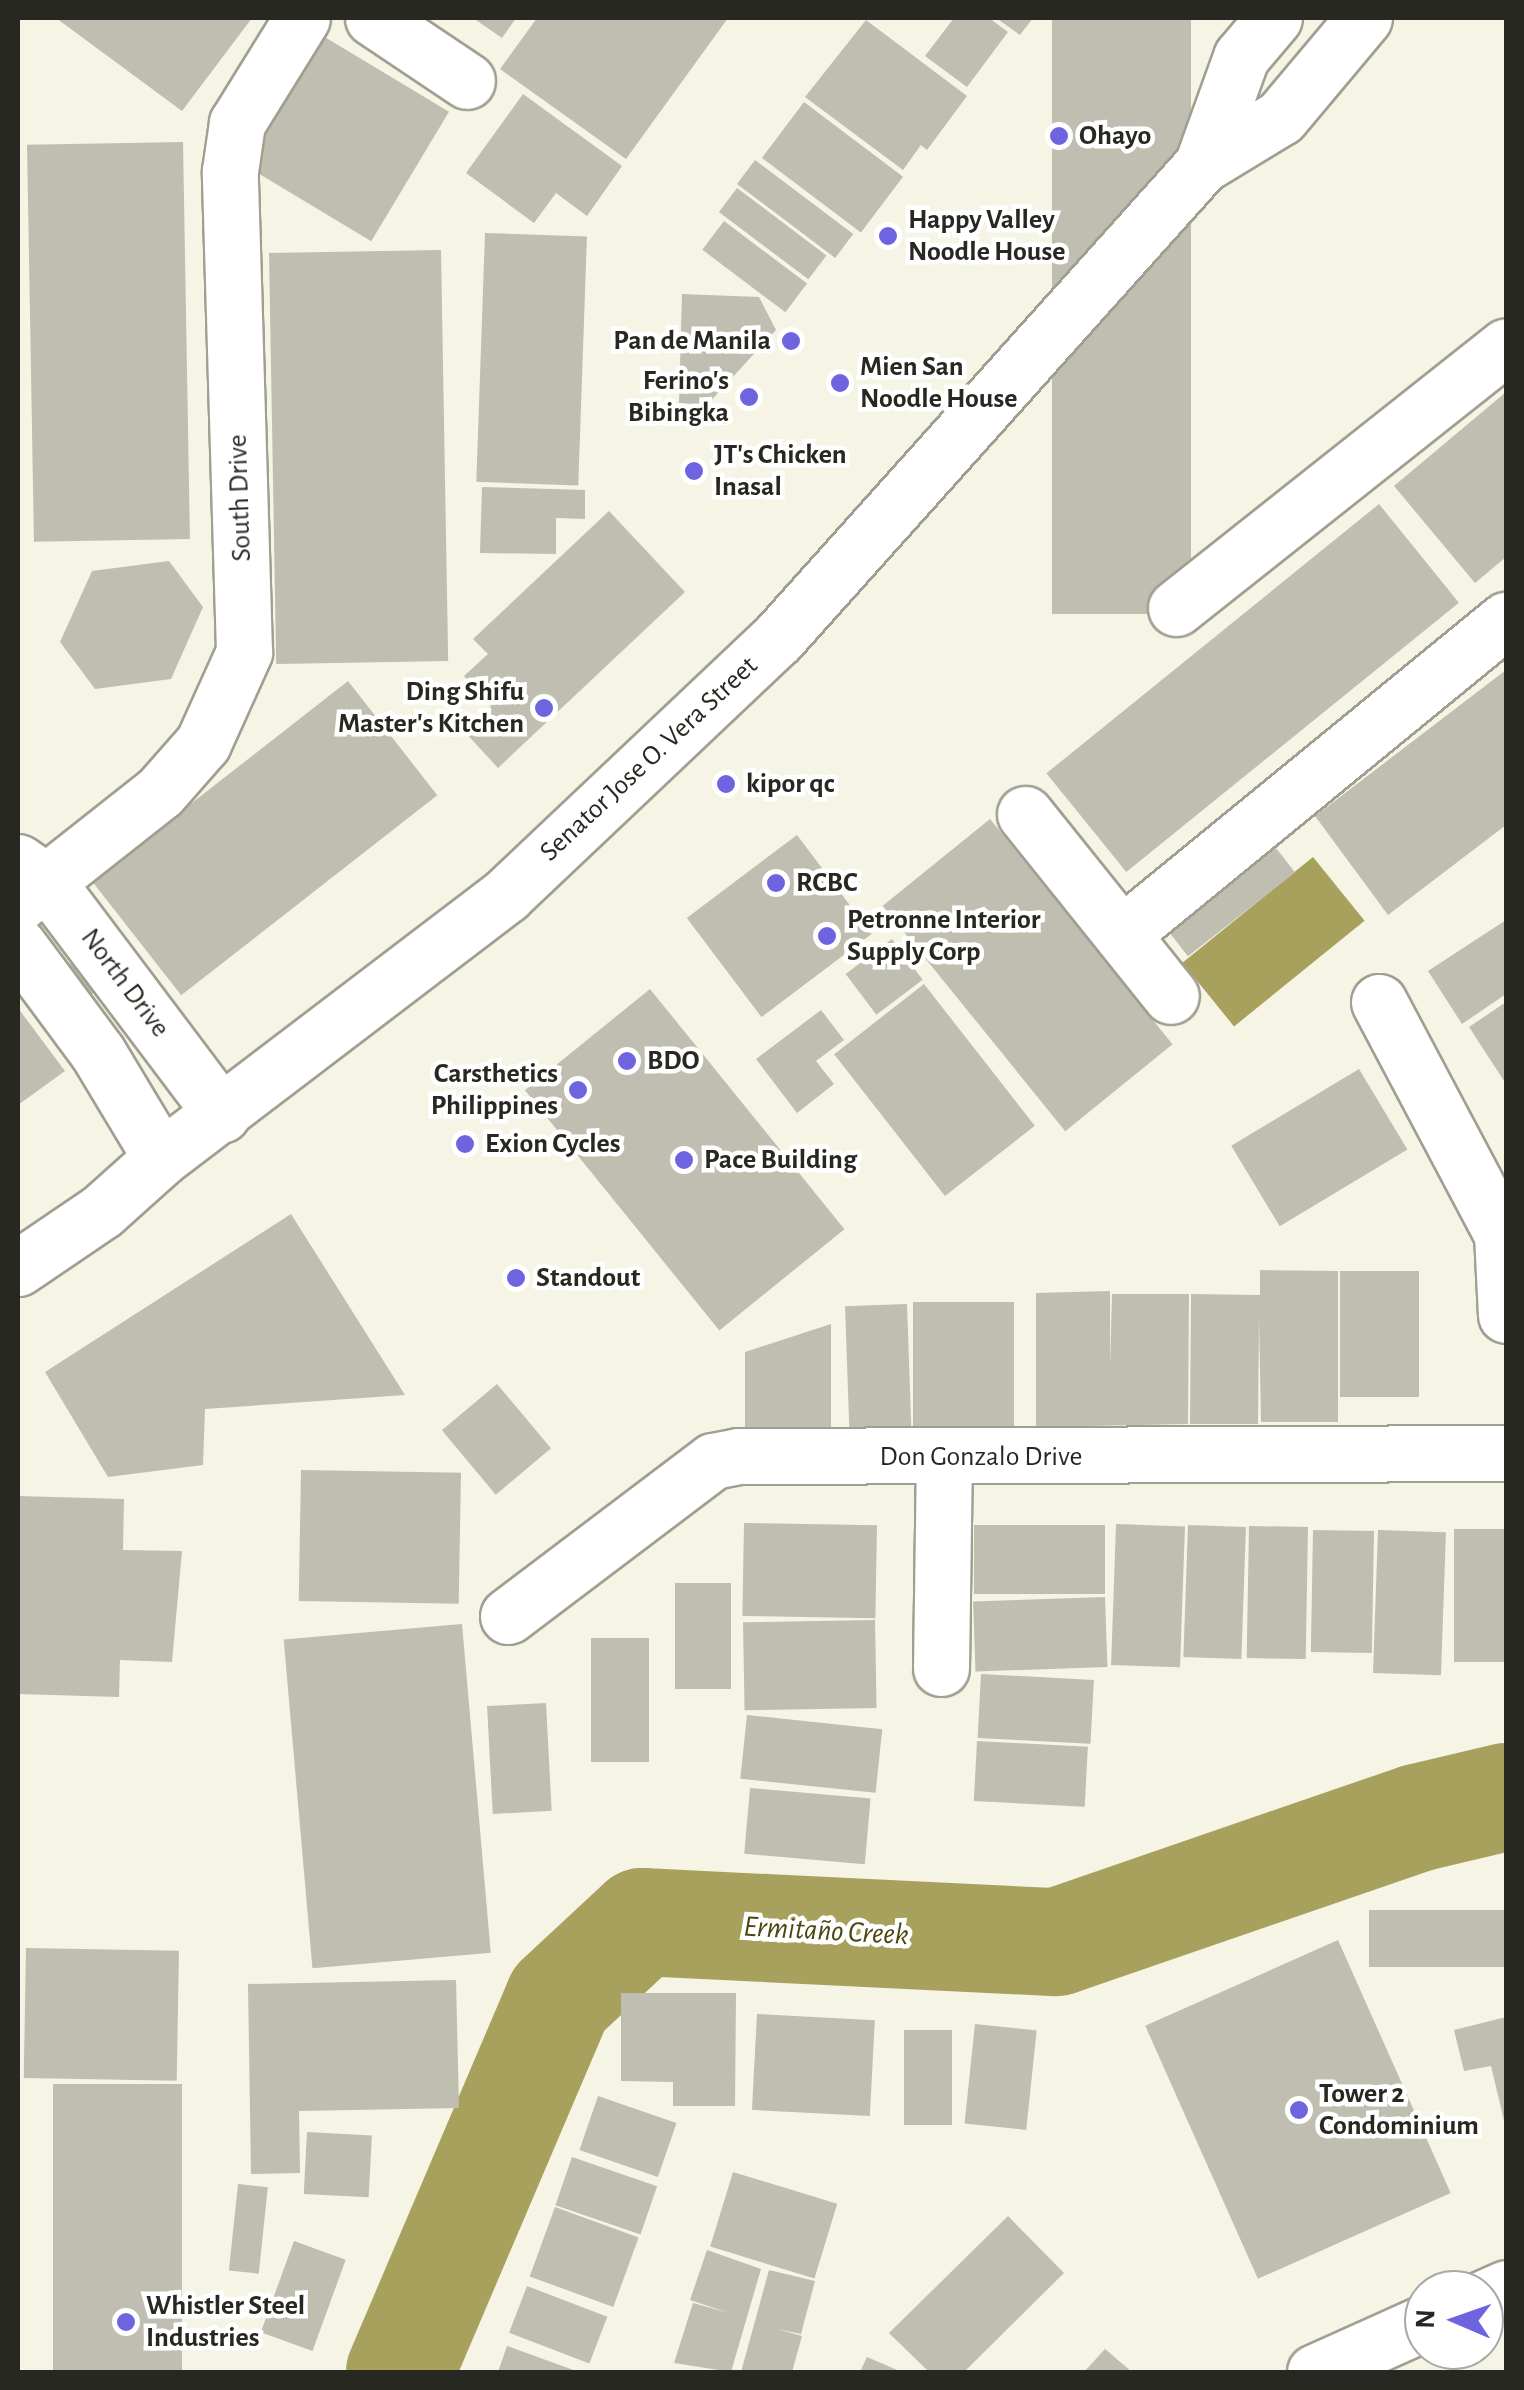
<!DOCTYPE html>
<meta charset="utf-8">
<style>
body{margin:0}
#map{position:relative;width:1524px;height:2390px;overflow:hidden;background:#f5f4e5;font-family:"Alegreya Sans",sans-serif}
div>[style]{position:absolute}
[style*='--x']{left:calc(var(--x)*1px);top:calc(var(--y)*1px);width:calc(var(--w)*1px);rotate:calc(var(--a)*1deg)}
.water>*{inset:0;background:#a8a15d;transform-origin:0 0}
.river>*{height:108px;margin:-54px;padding:0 54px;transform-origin:54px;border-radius:54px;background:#a8a15d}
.building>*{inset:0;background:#bfbeb0;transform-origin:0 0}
.roads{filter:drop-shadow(2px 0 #a09f91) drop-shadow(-2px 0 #a09f91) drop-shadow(0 2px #a09f91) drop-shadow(0 -2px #a09f91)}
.minor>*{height:55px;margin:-27.5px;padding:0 27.5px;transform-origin:27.5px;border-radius:27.5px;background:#fff}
.major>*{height:55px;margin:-27.5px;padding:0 27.5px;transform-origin:27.5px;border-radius:27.5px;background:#fff}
.dots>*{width:28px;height:28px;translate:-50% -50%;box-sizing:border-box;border:5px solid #fff;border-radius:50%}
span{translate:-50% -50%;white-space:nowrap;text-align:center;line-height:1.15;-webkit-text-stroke:9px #fff;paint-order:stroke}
.poi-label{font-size:28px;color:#282822;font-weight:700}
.left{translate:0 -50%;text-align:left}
.right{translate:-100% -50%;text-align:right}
.street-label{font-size:28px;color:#282822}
.water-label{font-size:30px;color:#4b4610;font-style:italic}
.frame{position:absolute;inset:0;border:20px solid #282822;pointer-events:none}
.north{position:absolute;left:1404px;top:2270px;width:100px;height:100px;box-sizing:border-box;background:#fff;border:2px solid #a9a9a7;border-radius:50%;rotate:272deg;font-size:28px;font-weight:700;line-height:40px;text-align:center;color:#282822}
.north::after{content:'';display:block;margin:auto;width:35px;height:45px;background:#6f64df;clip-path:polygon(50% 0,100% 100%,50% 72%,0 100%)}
</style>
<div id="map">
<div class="water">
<div style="left:1313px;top:857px;width:82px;height:168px;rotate:51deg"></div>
</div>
<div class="river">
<div style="--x:400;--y:2372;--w:405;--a:-66.9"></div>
<div style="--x:559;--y:1999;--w:113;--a:-42.9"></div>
<div style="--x:642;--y:1922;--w:415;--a:2.8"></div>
<div style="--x:1057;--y:1942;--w:381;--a:-19"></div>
<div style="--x:1417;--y:1818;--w:91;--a:-13.3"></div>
</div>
<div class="building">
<div style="clip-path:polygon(56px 18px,252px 18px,182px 111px)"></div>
<div style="clip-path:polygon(473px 18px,516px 18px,502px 38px)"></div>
<div style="clip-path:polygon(537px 18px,728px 18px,626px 159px,500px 69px)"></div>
<div style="clip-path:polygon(954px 18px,989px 18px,1008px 32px,967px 87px,925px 56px)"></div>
<div style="clip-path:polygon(996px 18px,1033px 18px,1020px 35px)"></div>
<div style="left:1052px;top:18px;width:139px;height:596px"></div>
<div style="clip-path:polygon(866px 20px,967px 96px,927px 150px,921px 145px,903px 170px,805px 97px)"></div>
<div style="left:323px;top:36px;width:147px;height:151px;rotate:31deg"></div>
<div style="clip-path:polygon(523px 94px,622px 166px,587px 216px,556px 193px,534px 223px,466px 173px)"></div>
<div style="left:804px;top:102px;width:124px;height:70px;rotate:37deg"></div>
<div style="left:183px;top:142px;width:397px;height:156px;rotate:89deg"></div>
<div style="left:755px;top:160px;width:123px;height:30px;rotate:37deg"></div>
<div style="left:737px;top:188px;width:112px;height:30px;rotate:37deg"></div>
<div style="left:724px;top:221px;width:104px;height:36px;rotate:37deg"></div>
<div style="left:485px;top:233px;width:102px;height:249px;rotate:2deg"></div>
<div style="left:441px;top:250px;width:411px;height:172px;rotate:89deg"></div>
<div style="clip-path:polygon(682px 294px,759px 297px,776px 330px,707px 405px,679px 403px)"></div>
<div style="clip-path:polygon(1506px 392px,1506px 557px,1475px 583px,1394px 486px)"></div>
<div style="clip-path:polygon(482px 487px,585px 490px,585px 519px,556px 518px,556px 554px,480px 553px)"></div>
<div style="left:1379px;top:504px;width:127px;height:428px;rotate:51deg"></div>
<div style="clip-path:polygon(609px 511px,685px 592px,498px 768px,464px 731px,491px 706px,464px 676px,488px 654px,473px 639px)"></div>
<div style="clip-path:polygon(169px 561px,203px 607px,171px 679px,95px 689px,60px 642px,92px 571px)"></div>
<div style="clip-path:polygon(1506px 670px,1506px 825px,1388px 915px,1315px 816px)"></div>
<div style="left:348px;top:681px;width:145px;height:325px;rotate:52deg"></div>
<div style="left:990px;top:819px;width:290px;height:138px;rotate:51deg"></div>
<div style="left:797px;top:835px;width:124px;height:138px;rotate:53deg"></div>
<div style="left:1276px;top:848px;width:31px;height:136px;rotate:52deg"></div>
<div style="clip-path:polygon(1506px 920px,1506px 994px,1462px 1024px,1428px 971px)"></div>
<div style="left:892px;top:939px;width:51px;height:58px;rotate:53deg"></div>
<div style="left:82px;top:956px;width:37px;height:30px;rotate:56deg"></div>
<div style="left:924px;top:984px;width:180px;height:114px;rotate:52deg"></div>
<div style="left:650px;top:989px;width:309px;height:161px;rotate:51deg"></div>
<div style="clip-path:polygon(1506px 1002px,1506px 1084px,1469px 1027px)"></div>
<div style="clip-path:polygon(18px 1008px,65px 1071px,18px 1105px)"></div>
<div style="clip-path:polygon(821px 1010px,844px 1040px,816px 1061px,834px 1084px,797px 1113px,756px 1059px)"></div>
<div style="left:1359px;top:1069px;width:94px;height:149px;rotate:59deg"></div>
<div style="clip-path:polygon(291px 1214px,405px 1395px,205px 1409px,203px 1465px,108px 1477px,45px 1372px)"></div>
<div style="clip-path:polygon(1260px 1270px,1338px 1271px,1338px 1422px,1261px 1422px,1259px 1318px,1258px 1424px,1190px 1424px,1191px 1294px,1260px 1295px)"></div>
<div style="left:1419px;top:1271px;width:126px;height:79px;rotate:90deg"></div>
<div style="clip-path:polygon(1110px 1291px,1110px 1366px,1112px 1294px,1189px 1294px,1188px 1424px,1036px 1427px,1036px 1293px)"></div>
<div style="left:1014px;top:1302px;width:137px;height:101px;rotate:90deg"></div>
<div style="left:907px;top:1304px;width:135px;height:62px;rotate:88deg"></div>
<div style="clip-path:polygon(831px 1324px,831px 1431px,745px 1431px,745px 1352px)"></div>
<div style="left:497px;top:1384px;width:84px;height:72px;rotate:50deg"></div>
<div style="left:301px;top:1470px;width:160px;height:131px;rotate:1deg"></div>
<div style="clip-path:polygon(18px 1496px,124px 1499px,123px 1550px,182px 1551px,172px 1662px,120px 1660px,119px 1697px,18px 1694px)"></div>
<div style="left:744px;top:1523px;width:133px;height:93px;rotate:1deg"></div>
<div style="left:1116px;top:1524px;width:69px;height:141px;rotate:2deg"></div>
<div style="left:1105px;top:1525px;width:69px;height:131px;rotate:90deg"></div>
<div style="left:1188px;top:1525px;width:58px;height:132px;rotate:2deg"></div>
<div style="left:1249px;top:1526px;width:59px;height:132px;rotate:1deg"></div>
<div style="left:1454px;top:1529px;width:52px;height:133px"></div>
<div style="left:1313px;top:1530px;width:61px;height:122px;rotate:1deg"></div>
<div style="left:1378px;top:1530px;width:68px;height:143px;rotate:2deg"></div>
<div style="left:675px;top:1583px;width:56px;height:106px"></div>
<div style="left:1105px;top:1597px;width:70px;height:132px;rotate:88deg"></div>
<div style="left:875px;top:1620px;width:88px;height:132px;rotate:89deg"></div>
<div style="left:462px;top:1624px;width:330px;height:179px;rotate:85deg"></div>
<div style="left:591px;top:1638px;width:58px;height:124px"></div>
<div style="left:981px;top:1674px;width:113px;height:64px;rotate:3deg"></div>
<div style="left:546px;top:1703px;width:108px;height:59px;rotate:87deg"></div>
<div style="left:747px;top:1715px;width:136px;height:64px;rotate:6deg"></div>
<div style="left:977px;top:1741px;width:111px;height:60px;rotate:3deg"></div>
<div style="left:750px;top:1788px;width:121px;height:66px;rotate:5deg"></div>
<div style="left:1506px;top:1910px;width:57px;height:137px;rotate:90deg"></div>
<div style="left:1338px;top:1940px;width:277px;height:211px;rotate:66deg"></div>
<div style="left:26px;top:1948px;width:153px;height:130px;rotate:1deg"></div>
<div style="clip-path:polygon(456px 1980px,459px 2108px,299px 2111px,300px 2173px,251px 2174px,248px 1984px)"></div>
<div style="clip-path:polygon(621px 1993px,736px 1993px,735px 2106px,673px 2106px,673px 2082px,621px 2081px)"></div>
<div style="left:757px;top:2014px;width:118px;height:96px;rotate:3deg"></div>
<div style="clip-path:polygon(1506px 2017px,1506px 2125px,1505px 2125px,1491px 2066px,1464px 2071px,1454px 2030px)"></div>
<div style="left:975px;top:2024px;width:62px;height:100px;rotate:6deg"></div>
<div style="left:904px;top:2030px;width:48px;height:95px"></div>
<div style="left:53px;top:2084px;width:129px;height:288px"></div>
<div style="left:598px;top:2096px;width:83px;height:57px;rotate:19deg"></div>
<div style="left:307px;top:2132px;width:65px;height:62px;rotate:3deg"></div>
<div style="left:572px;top:2157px;width:90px;height:51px;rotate:19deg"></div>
<div style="left:733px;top:2172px;width:109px;height:78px;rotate:17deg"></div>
<div style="left:238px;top:2184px;width:30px;height:87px;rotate:6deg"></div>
<div style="left:555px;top:2207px;width:89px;height:74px;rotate:20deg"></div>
<div style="clip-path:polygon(1008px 2216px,1064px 2273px,964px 2372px,929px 2372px,889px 2333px)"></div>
<div style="left:294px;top:2241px;width:55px;height:97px;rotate:20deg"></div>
<div style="clip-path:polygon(707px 2250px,761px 2269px,731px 2372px,674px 2363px,693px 2303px,729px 2313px,690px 2300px)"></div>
<div style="clip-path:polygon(769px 2270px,815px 2281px,801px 2334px,777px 2329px,802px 2336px,792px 2372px,741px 2372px)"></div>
<div style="left:527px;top:2286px;width:86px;height:50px;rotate:21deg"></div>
<div style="clip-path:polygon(507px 2346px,579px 2372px,498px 2372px)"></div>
<div style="clip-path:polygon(1105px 2349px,1132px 2372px,1084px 2372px)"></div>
<div style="clip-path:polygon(867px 2357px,902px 2372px,860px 2372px)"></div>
</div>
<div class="roads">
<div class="minor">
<div style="--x:373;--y:18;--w:113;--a:33.8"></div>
<div style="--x:1176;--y:608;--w:421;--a:-38.4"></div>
<div style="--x:1025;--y:814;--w:233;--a:51.3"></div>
<div style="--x:18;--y:862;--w:35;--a:35"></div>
<div style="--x:47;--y:882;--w:291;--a:53"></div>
<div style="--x:18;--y:904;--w:181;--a:-38.3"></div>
<div style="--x:160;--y:792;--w:65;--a:-48.7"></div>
<div style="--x:203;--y:743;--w:100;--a:-65.7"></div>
<div style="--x:244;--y:652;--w:481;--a:-91.7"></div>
<div style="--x:230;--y:171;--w:49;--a:-81.7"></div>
<div style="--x:237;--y:123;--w:123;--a:-58.2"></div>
<div style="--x:1122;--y:934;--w:496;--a:-39.3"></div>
<div style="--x:18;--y:945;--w:134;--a:53.5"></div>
<div style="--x:98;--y:1053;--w:122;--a:59"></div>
<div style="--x:1379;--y:1002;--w:263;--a:62.1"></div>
<div style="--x:1502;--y:1234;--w:81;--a:87.2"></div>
<div style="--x:508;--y:1616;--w:257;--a:-37.1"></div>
<div style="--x:713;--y:1461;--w:25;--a:-11"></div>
<div style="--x:738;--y:1456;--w:768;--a:-0.22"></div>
<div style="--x:941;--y:1668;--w:211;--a:-89.2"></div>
<div style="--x:1484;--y:2298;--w:24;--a:-24"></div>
<div style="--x:1315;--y:2372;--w:120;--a:-24.2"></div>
</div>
<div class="major">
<div style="--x:1202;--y:165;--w:115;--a:-70.1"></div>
<div style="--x:1241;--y:57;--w:51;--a:-49.8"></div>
<div style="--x:18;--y:1268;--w:102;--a:-34.2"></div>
<div style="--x:102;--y:1211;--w:79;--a:-41.9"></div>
<div style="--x:161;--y:1158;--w:434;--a:-37.3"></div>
<div style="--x:506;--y:895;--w:374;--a:-43.4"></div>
<div style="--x:778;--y:638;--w:635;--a:-48.13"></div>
<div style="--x:1202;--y:165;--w:92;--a:-31.3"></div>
<div style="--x:1281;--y:117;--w:129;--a:-50"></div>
</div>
</div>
<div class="dots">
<div style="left:1059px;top:136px;background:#6f64df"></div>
<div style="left:888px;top:236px;background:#6f64df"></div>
<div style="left:791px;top:341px;background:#6f64df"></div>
<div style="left:840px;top:383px;background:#6f64df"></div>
<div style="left:749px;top:397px;background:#6f64df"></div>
<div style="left:694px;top:471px;background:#6f64df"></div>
<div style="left:544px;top:708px;background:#6f64df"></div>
<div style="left:726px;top:784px;background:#6f64df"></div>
<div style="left:776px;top:883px;background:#6f64df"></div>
<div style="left:827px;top:936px;background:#6f64df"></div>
<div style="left:627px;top:1061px;background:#6f64df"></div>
<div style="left:578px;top:1090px;background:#6f64df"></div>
<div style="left:465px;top:1144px;background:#6f64df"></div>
<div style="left:684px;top:1160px;background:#6f64df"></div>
<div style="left:516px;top:1278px;background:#6f64df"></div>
<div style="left:1299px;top:2110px;background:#6f64df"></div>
<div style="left:126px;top:2322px;background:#6f64df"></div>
</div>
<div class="poi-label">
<span class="left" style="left:1079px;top:136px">Ohayo</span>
<span class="left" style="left:908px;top:236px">Happy Valley<br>Noodle House</span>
<span class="right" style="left:771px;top:341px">Pan de Manila</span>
<span class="left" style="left:860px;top:383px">Mien San<br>Noodle House</span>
<span class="right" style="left:729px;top:397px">Ferino's<br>Bibingka</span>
<span class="left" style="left:714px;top:471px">JT's Chicken<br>Inasal</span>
<span class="right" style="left:524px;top:708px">Ding Shifu<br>Master's Kitchen</span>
<span class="left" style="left:746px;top:784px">kipor qc</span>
<span class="left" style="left:796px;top:883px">RCBC</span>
<span class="left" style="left:847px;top:936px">Petronne Interior<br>Supply Corp</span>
<span class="left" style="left:647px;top:1061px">BDO</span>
<span class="right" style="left:558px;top:1090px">Carsthetics<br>Philippines</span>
<span class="left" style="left:485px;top:1144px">Exion Cycles</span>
<span class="left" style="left:704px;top:1160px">Pace Building</span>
<span class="left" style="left:536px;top:1278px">Standout</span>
<span class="left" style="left:1319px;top:2110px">Tower 2<br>Condominium</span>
<span class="left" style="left:146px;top:2322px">Whistler Steel<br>Industries</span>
</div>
<div class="street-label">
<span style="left:240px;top:498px;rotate:-92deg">South Drive</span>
<span style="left:649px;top:759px;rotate:-43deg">Senator Jose O. Vera Street</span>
<span style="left:125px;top:983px;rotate:53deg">North Drive</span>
<span style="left:981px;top:1457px">Don Gonzalo Drive</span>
</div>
<div class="water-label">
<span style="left:826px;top:1931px;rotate:3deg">Ermitaño Creek</span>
</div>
<div class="frame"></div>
<div class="north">N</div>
</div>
